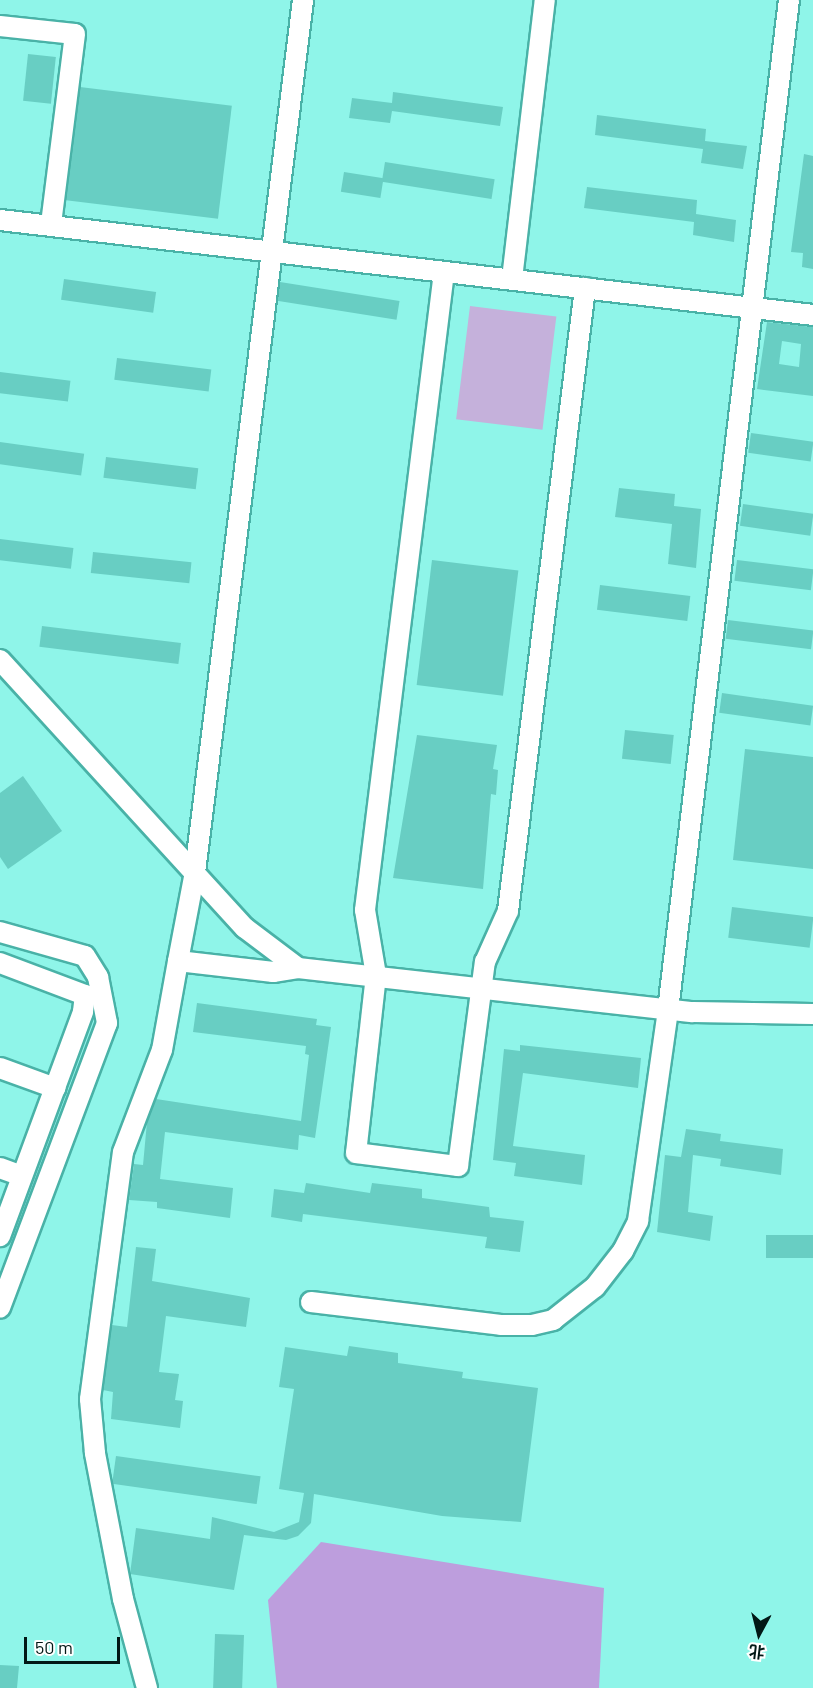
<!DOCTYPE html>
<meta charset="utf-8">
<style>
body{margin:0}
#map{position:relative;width:813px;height:1688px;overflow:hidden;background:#8ff5e9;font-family:Barlow,"Noto Sans SC",sans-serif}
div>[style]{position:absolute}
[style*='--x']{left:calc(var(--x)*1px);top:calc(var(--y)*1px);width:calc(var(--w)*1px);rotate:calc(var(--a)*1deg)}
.green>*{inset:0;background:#c5b1db;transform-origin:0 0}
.forest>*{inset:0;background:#bd9edd}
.building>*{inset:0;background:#68cec3;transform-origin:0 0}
.roads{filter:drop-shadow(2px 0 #49b2a7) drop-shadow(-2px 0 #49b2a7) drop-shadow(0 2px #49b2a7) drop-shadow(0 -2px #49b2a7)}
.minor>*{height:20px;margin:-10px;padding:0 10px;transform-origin:10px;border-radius:10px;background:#fff}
span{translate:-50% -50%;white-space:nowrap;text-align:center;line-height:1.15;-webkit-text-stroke:4.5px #fff;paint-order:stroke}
.north{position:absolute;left:729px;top:1604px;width:60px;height:60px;-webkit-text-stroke:4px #fff;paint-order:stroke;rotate:187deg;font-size:16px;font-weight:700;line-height:24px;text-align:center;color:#021816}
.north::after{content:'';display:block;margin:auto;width:21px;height:27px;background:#021816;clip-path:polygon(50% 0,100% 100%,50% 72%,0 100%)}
.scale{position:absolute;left:24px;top:1637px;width:96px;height:27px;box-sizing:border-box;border:3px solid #021816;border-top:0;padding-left:8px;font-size:18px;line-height:21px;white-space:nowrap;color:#021816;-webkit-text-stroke:4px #fff;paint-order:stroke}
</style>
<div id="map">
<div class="green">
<div style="left:470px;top:306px;width:87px;height:114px;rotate:7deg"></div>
</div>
<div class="forest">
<div style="clip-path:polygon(321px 1542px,604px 1588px,599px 1688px,277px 1688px,268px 1600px)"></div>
</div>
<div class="building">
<div style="left:28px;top:54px;width:28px;height:47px;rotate:6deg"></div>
<div style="left:80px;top:87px;width:153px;height:114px;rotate:7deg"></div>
<div style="clip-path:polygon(393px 92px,503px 107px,500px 126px,392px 111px,390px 123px,349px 118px,352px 98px,392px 103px)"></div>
<div style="clip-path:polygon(597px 115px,706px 129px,705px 141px,747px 146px,743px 169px,701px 163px,703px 149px,595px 135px)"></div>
<div style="clip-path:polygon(804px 154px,813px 156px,813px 269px,802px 267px,803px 253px,791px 252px)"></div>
<div style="left:385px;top:162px;width:111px;height:20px;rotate:9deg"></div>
<div style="left:344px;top:172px;width:40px;height:20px;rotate:9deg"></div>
<div style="clip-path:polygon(587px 187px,697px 200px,696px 214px,736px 220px,734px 242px,693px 235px,694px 222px,584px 208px)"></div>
<div style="left:64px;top:279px;width:93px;height:21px;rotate:8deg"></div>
<div style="left:280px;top:282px;width:121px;height:19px;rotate:9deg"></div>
<div style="clip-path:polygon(evenodd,767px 322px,813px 327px,813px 396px,757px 389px,767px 322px,782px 341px,801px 344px,799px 367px,779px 364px,782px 341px)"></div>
<div style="left:117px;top:358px;width:95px;height:22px;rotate:7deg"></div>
<div style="left:0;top:372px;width:71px;height:21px;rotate:7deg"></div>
<div style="left:751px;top:433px;width:63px;height:20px;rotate:8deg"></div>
<div style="left:0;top:442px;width:85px;height:22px;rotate:8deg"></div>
<div style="left:106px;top:457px;width:93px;height:21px;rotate:7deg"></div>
<div style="clip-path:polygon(619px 488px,675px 494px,674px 506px,701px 509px,696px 568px,668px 564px,672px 524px,615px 517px)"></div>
<div style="left:743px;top:504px;width:71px;height:22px;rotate:8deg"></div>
<div style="left:0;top:539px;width:74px;height:21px;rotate:7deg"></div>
<div style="left:93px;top:552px;width:99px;height:21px;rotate:6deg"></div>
<div style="left:432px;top:560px;width:87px;height:126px;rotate:7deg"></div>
<div style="left:737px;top:560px;width:77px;height:21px;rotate:7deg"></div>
<div style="left:600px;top:585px;width:91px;height:25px;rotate:7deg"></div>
<div style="left:728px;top:620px;width:86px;height:19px;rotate:7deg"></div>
<div style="left:42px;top:626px;width:140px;height:21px;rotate:7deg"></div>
<div style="left:722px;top:693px;width:92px;height:20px;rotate:8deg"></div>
<div style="left:625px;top:730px;width:49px;height:29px;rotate:6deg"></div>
<div style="clip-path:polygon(417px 735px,497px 745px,493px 769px,498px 770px,496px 795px,491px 794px,483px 889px,393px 878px)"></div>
<div style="clip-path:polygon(745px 749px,813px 757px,813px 869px,733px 860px)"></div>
<div style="clip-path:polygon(23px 776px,62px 831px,8px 869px,0 857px,0 793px)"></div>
<div style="left:732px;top:907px;width:82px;height:31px;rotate:7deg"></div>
<div style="clip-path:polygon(197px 1003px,317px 1019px,316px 1025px,331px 1027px,315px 1138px,299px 1135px,298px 1150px,165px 1132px,160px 1179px,233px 1188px,230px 1218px,157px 1208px,157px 1202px,129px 1200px,134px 1164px,143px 1165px,147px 1122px,156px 1099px,301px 1121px,309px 1055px,305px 1054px,306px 1046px,193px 1032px)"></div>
<div style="clip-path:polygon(520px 1045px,641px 1058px,638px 1088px,523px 1073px,513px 1146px,585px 1155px,582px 1185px,514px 1176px,516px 1163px,493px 1160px,504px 1049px,520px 1051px)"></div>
<div style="clip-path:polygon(686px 1129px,721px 1134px,720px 1141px,783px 1149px,781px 1175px,720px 1166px,721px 1159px,693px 1155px,688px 1212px,713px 1216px,710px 1241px,657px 1232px,665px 1155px,681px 1157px)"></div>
<div style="clip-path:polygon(306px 1183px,370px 1193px,372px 1183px,422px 1189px,422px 1198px,489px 1207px,490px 1217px,524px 1221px,520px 1252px,485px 1248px,487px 1237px,303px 1214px,302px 1222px,271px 1217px,274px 1189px,304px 1193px)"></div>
<div style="left:813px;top:1235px;width:23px;height:47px;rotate:90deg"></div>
<div style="clip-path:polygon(136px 1247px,156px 1249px,152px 1281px,250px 1298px,246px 1327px,166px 1316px,159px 1372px,179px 1374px,175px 1400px,183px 1401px,180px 1428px,111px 1419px,113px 1392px,103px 1390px,112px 1325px,127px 1327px)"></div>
<div style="clip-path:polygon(349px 1346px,398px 1353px,398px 1363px,463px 1372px,462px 1378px,538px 1388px,521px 1522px,442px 1516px,314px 1494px,311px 1523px,298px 1536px,286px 1540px,244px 1535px,234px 1590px,130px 1574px,136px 1528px,210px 1539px,212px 1517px,274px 1532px,299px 1522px,304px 1493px,279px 1489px,294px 1389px,279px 1387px,285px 1347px,347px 1356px)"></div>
<div style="left:116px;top:1456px;width:146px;height:28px;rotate:8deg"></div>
<div style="left:215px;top:1634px;width:29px;height:54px;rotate:2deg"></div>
<div style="clip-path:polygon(0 1665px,19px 1666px,17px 1688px,0 1688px)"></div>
</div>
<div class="roads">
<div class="minor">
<div style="--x:0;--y:26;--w:75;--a:6.1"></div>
<div style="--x:75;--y:34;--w:193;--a:97.2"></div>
<div style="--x:0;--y:220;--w:819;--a:6.66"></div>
<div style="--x:444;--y:272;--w:643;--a:97.06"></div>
<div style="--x:365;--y:910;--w:66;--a:80.4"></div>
<div style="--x:376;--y:975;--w:179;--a:96.4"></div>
<div style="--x:356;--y:1153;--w:103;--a:7.3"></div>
<div style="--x:458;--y:1166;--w:206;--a:-82.5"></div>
<div style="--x:485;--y:962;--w:56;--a:-65.7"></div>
<div style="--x:508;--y:911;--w:628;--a:-82.95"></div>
<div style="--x:512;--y:279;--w:281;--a:-83.3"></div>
<div style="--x:0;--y:660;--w:363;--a:47.6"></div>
<div style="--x:245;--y:928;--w:66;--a:37"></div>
<div style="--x:298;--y:968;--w:397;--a:6.4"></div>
<div style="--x:693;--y:1012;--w:120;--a:1"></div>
<div style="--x:0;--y:932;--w:88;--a:15.8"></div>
<div style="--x:85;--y:956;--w:25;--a:58"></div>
<div style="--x:98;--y:977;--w:47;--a:78.9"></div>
<div style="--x:107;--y:1023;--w:304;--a:110.6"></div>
<div style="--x:178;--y:961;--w:91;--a:-79.2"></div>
<div style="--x:195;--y:872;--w:879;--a:-82.94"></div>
<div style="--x:0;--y:963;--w:91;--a:20.6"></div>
<div style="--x:85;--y:995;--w:17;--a:97"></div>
<div style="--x:83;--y:1012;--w:239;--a:110.3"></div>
<div style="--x:0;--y:1068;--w:59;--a:20"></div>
<div style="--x:0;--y:1168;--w:23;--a:20"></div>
<div style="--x:311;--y:1302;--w:191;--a:6.9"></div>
<div style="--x:501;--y:1325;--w:31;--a:0"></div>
<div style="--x:532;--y:1325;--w:22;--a:-13"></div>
<div style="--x:553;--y:1320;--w:53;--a:-38.2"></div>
<div style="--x:595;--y:1287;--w:46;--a:-52.1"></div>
<div style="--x:623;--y:1251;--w:34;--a:-63"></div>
<div style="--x:638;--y:1221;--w:213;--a:-81.9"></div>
<div style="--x:668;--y:1010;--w:1017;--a:-83.17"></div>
<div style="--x:147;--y:1688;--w:92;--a:-105.1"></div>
<div style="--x:123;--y:1599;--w:149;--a:-100.9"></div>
<div style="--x:95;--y:1453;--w:54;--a:-95.3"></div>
<div style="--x:90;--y:1399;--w:249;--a:-82.4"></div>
<div style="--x:123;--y:1152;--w:109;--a:-69.1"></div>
<div style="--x:162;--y:1050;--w:90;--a:-79.8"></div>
<div style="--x:178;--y:961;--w:96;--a:6.6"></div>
<div style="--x:273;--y:972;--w:25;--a:-9"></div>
</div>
</div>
<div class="north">北</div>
<div class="scale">50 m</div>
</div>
